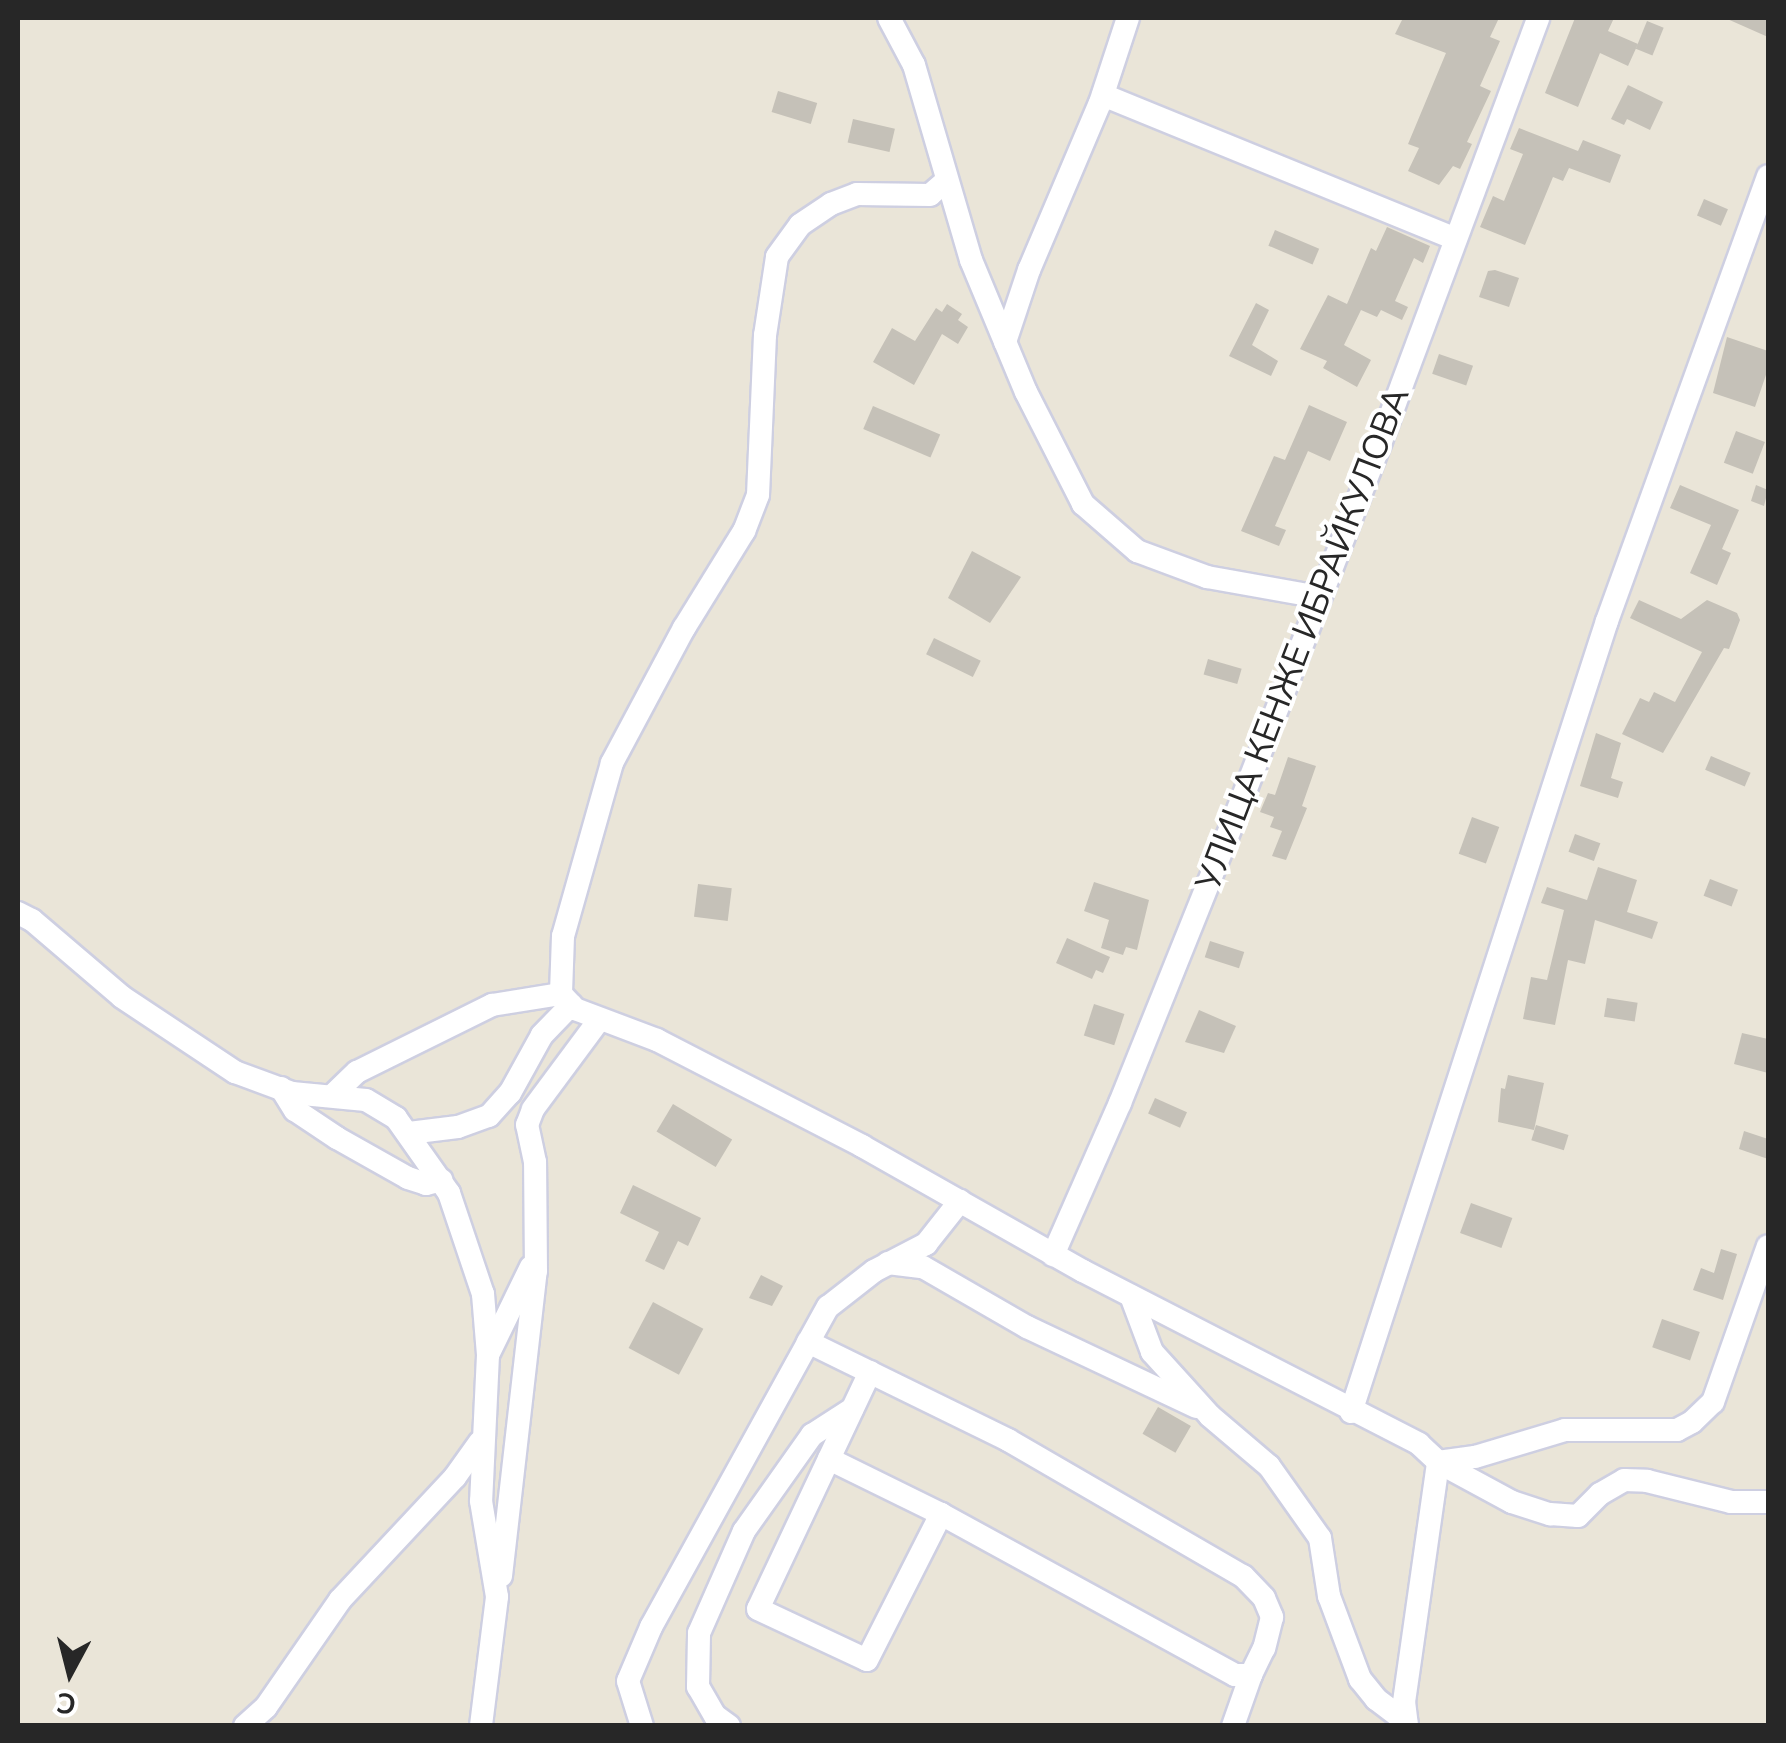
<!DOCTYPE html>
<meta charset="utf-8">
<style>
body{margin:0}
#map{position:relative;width:1786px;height:1743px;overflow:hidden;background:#eae5d8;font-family:"Nunito Sans",sans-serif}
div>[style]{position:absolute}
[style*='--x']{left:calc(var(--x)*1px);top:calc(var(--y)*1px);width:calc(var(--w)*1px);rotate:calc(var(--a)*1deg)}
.building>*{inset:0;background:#c5c1b8;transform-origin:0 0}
.roads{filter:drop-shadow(2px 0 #cecfe1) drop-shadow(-2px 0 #cecfe1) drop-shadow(0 2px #cecfe1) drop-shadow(0 -2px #cecfe1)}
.minor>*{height:22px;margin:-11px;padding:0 11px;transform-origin:11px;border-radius:11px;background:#fff}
span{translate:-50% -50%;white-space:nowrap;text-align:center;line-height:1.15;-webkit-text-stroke:8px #fff;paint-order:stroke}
.street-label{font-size:35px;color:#272727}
.frame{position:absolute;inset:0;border:20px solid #272727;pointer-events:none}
.north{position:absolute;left:20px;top:1623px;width:100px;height:100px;-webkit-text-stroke:8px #fff;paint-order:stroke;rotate:187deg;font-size:28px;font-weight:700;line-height:40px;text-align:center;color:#272727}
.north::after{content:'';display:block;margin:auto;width:35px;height:45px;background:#272727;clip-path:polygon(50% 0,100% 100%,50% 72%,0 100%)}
</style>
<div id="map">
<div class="building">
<div style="clip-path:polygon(1403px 18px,1499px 18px,1490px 37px,1500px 41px,1480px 86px,1491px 91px,1467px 142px,1472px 144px,1460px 169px,1453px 166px,1439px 185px,1408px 171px,1419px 148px,1408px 144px,1446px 53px,1395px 34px)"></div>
<div style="clip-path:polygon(1575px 18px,1614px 18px,1608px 31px,1638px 44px,1628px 66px,1600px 53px,1578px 107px,1545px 93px)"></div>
<div style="clip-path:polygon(1725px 18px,1768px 18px,1768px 37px)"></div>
<div style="left:1647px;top:21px;width:18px;height:30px;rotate:22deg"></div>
<div style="clip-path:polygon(1628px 85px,1663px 102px,1650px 130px,1627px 119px,1624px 125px,1611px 119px)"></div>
<div style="left:778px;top:91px;width:41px;height:22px;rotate:17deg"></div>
<div style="left:853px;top:119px;width:43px;height:24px;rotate:13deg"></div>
<div style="clip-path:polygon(1519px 128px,1578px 151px,1583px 140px,1621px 155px,1610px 183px,1569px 168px,1563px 181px,1553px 177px,1525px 245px,1480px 227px,1493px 196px,1504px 201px,1523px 154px,1510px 149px)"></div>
<div style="left:1704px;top:199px;width:26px;height:18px;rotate:23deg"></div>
<div style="clip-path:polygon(1387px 227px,1430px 246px,1423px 263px,1414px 258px,1395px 301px,1408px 307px,1402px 320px,1381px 310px,1377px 317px,1361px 310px,1344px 345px,1371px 360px,1357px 387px,1323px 368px,1327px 361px,1300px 349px,1328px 295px,1347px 304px,1371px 248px,1376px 251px)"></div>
<div style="left:1275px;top:230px;width:48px;height:17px;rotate:23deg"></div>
<div style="clip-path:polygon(1495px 270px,1519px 278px,1509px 307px,1479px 297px,1488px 271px)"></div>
<div style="clip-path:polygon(1256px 303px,1269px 310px,1252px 345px,1278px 361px,1271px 376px,1229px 356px)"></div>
<div style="clip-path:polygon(947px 304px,962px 314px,958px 320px,968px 327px,958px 344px,942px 334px,914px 385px,873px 362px,892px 328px,915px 341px,936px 308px,942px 312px)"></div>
<div style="clip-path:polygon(1727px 337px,1768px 351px,1768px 369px,1755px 407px,1713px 393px)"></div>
<div style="left:1439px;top:354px;width:36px;height:21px;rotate:19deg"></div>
<div style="clip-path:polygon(1309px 405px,1347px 422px,1330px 461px,1308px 451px,1275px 526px,1286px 530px,1279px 546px,1241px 531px,1274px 456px,1285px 460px)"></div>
<div style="left:873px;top:406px;width:73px;height:25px;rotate:23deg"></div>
<div style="left:1736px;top:431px;width:31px;height:34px;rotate:21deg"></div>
<div style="clip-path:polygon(1680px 485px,1739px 510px,1722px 549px,1731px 553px,1717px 585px,1690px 573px,1711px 525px,1670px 508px)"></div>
<div style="clip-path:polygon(1756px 485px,1768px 490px,1764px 506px,1751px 501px)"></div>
<div style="clip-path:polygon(972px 551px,1021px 577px,990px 623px,948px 598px)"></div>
<div style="clip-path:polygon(1639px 600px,1681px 619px,1707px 600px,1737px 613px,1740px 620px,1729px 649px,1724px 648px,1663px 753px,1622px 734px,1640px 698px,1649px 702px,1654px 692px,1675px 702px,1702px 652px,1630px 618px)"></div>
<div style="left:934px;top:638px;width:52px;height:18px;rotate:26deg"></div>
<div style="left:1208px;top:659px;width:35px;height:16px;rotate:16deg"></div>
<div style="clip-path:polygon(1596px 733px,1621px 743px,1611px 778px,1623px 782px,1618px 798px,1580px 786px)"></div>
<div style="left:1711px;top:756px;width:43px;height:15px;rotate:23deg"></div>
<div style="clip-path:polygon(1288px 757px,1316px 766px,1302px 806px,1307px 808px,1286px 860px,1272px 856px,1282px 831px,1270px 827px,1274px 817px,1260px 812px,1268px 793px,1275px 795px)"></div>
<div style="left:1472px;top:817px;width:29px;height:39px;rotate:20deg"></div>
<div style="left:1575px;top:834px;width:27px;height:19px;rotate:20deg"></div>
<div style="clip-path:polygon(1598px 867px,1637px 880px,1627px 912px,1658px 922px,1652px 939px,1595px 920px,1585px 964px,1568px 960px,1555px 1025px,1523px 1019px,1531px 977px,1547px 980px,1564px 910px,1541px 903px,1547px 887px,1587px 900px)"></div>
<div style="left:1710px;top:879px;width:30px;height:18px;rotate:21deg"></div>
<div style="clip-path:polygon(1094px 882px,1149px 900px,1137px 950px,1126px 947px,1123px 955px,1101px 948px,1109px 920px,1084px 911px)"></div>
<div style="left:698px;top:884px;width:34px;height:33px;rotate:7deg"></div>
<div style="clip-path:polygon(1067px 938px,1110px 957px,1103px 973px,1096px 970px,1092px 979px,1056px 963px)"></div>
<div style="left:1210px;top:941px;width:36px;height:17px;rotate:18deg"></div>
<div style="left:1607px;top:998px;width:31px;height:19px;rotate:9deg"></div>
<div style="left:1094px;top:1004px;width:32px;height:33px;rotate:18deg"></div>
<div style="clip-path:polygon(1199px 1010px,1236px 1026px,1224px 1053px,1185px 1042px)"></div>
<div style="clip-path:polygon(1742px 1033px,1768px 1039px,1768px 1073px,1734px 1064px)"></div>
<div style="clip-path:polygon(1508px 1075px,1544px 1083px,1534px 1130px,1498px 1122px,1501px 1088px,1505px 1089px)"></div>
<div style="left:1155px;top:1098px;width:35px;height:17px;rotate:24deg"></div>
<div style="left:673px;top:1104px;width:69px;height:32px;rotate:31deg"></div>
<div style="left:1536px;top:1125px;width:34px;height:16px;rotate:17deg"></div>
<div style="clip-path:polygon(1744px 1131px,1768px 1139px,1768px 1159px,1739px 1149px)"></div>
<div style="clip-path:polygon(633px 1185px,701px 1218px,688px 1246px,678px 1241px,664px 1270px,645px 1261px,659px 1232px,620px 1213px)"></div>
<div style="left:1471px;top:1203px;width:44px;height:32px;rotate:20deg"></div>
<div style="clip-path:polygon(1721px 1249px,1737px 1254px,1723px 1300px,1693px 1290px,1701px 1268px,1714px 1273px)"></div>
<div style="clip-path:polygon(761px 1275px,783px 1286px,772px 1306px,749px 1298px)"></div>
<div style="left:653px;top:1302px;width:57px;height:52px;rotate:28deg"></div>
<div style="left:1662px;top:1319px;width:40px;height:30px;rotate:19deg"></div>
<div style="left:1158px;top:1407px;width:38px;height:31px;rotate:30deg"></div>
</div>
<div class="roads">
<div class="minor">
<div style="--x:889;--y:18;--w:53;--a:62"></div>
<div style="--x:914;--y:65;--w:203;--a:73.7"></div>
<div style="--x:971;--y:260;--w:143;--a:67.4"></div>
<div style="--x:1026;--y:392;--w:126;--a:63"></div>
<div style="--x:1083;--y:504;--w:72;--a:41"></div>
<div style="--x:1137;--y:551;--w:75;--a:20.4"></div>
<div style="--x:1207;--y:577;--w:114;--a:10.1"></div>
<div style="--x:1103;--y:95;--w:381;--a:22.2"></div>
<div style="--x:946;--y:181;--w:21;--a:139"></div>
<div style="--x:930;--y:195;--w:73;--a:-179.2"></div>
<div style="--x:857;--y:194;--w:28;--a:159"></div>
<div style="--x:831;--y:204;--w:37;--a:146"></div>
<div style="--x:800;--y:225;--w:39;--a:126"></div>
<div style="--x:777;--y:257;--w:79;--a:98.7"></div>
<div style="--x:765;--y:335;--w:160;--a:92.5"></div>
<div style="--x:758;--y:495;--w:39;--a:111"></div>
<div style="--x:744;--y:531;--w:114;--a:121.7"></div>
<div style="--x:684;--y:628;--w:153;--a:118.1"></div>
<div style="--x:612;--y:763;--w:180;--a:105.8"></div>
<div style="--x:563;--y:936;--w:58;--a:92"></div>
<div style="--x:561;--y:994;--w:21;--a:47"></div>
<div style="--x:575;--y:1009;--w:88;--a:20.7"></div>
<div style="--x:657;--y:1040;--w:231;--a:27.3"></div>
<div style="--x:862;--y:1146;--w:254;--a:29.5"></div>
<div style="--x:1083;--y:1271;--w:378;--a:27.2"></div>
<div style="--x:1419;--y:1444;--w:26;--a:43"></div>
<div style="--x:1438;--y:1462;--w:84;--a:28.4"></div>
<div style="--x:1512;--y:1502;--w:40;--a:18"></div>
<div style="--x:1550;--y:1514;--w:28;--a:4"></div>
<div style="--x:1578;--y:1516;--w:31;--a:-45"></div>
<div style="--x:1600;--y:1494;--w:28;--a:-30"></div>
<div style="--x:1624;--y:1480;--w:23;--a:2"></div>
<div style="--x:1647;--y:1481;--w:87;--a:14"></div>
<div style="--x:1731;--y:1502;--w:37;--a:0"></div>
<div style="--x:1005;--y:342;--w:76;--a:-71.6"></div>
<div style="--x:1029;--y:270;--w:181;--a:-67"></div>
<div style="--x:1100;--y:103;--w:89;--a:-71.8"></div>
<div style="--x:18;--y:913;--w:16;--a:27"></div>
<div style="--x:32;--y:920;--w:118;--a:40.5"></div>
<div style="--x:122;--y:997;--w:136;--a:33.6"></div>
<div style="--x:235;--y:1072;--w:61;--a:20.2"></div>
<div style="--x:292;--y:1093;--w:74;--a:5.4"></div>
<div style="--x:366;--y:1100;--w:35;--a:31"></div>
<div style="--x:396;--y:1118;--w:92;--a:54.8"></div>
<div style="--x:449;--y:1193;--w:107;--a:71.4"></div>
<div style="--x:483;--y:1294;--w:61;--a:85.3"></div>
<div style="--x:488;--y:1355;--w:146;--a:92.7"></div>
<div style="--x:481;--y:1501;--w:97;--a:80.5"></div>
<div style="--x:497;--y:1597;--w:130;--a:97.1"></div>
<div style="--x:281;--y:1088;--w:26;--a:58"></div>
<div style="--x:295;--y:1110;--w:50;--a:33.7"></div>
<div style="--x:337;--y:1138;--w:81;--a:29.4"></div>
<div style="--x:408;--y:1178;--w:19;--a:18"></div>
<div style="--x:426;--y:1184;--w:16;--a:-14"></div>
<div style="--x:334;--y:1094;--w:32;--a:-44"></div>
<div style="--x:357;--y:1072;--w:151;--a:-26.4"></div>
<div style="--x:492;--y:1005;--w:70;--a:-9.1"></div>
<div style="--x:409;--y:1133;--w:49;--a:-7"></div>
<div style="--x:458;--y:1127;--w:33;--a:-20"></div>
<div style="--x:489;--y:1116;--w:31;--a:-48"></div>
<div style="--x:510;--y:1093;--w:66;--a:-61.1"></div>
<div style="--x:542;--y:1035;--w:42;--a:-46"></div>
<div style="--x:1053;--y:1255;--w:166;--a:-66.2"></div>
<div style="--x:1120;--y:1103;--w:305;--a:-68.1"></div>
<div style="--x:1234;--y:820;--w:407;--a:-68.8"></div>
<div style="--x:1381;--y:441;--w:451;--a:-69.6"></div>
<div style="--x:888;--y:1263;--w:35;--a:7"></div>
<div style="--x:923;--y:1267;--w:120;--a:30"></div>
<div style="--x:1027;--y:1327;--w:187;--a:25.3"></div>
<div style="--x:1131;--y:1296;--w:60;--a:69.4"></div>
<div style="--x:1152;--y:1352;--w:86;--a:47.8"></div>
<div style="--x:1210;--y:1416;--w:77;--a:40.3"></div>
<div style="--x:1269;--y:1466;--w:88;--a:54.7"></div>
<div style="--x:1320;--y:1538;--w:59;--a:81.2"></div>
<div style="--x:1329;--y:1596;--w:89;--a:69.5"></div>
<div style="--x:1360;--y:1679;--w:26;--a:51"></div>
<div style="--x:1376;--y:1699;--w:38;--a:37"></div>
<div style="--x:808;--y:1342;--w:223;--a:26.1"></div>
<div style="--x:1008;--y:1440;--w:272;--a:30.1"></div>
<div style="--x:1243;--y:1576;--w:30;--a:46"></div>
<div style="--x:1264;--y:1598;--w:21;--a:67"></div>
<div style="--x:1272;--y:1617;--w:32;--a:104"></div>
<div style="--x:1264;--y:1648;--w:30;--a:116"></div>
<div style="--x:1251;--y:1675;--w:16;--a:180"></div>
<div style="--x:1235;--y:1675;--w:335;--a:-151.3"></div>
<div style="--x:941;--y:1514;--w:125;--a:-153.8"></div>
<div style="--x:488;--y:1355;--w:98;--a:-64"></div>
<div style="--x:870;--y:1372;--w:262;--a:115.3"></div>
<div style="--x:758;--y:1609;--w:120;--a:25.1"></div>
<div style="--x:867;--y:1660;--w:164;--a:-63.1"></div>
<div style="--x:1351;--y:1412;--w:831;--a:-72.07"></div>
<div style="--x:1607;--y:621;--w:473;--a:-70.1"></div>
<div style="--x:1438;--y:1462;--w:37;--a:-8"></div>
<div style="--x:1475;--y:1457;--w:94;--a:-16.7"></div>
<div style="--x:1565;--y:1430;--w:112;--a:0"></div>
<div style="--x:1677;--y:1430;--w:17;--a:-28"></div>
<div style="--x:1692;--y:1422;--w:29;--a:-44"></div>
<div style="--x:1713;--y:1402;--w:165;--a:-70.6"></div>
<div style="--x:501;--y:1576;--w:307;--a:-83.5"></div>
<div style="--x:536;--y:1271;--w:109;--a:-90.5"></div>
<div style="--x:535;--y:1162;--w:38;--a:-102"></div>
<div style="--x:527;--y:1125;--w:17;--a:-69"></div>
<div style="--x:533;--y:1109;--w:111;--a:-53.4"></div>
<div style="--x:245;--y:1726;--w:28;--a:-42"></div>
<div style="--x:266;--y:1707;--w:130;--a:-55.3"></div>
<div style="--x:340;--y:1600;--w:168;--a:-46.9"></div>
<div style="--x:455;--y:1477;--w:43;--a:-54.5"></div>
<div style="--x:642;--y:1726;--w:47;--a:-107.3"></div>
<div style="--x:628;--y:1681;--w:59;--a:-66.9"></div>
<div style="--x:651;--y:1627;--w:366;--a:-61.1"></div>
<div style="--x:828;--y:1307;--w:58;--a:-38"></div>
<div style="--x:874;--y:1271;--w:59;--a:-27.4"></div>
<div style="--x:926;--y:1244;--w:55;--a:-51.7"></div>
<div style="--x:729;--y:1726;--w:17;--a:-144"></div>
<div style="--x:715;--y:1716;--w:34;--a:-120"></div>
<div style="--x:698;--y:1687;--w:54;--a:-88.9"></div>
<div style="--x:699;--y:1633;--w:111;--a:-66.2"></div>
<div style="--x:744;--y:1531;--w:118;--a:-54.7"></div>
<div style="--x:812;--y:1435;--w:48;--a:-33"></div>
<div style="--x:1233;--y:1726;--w:54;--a:-70.6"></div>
<div style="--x:1407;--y:1726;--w:24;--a:-97"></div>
<div style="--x:1404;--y:1702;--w:242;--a:-81.9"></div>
</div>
</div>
<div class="street-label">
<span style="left:1303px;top:639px;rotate:-69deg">УЛИЦА КЕНЖЕ ИБРАЙКУЛОВА</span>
</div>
<div class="frame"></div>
<div class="north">С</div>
</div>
